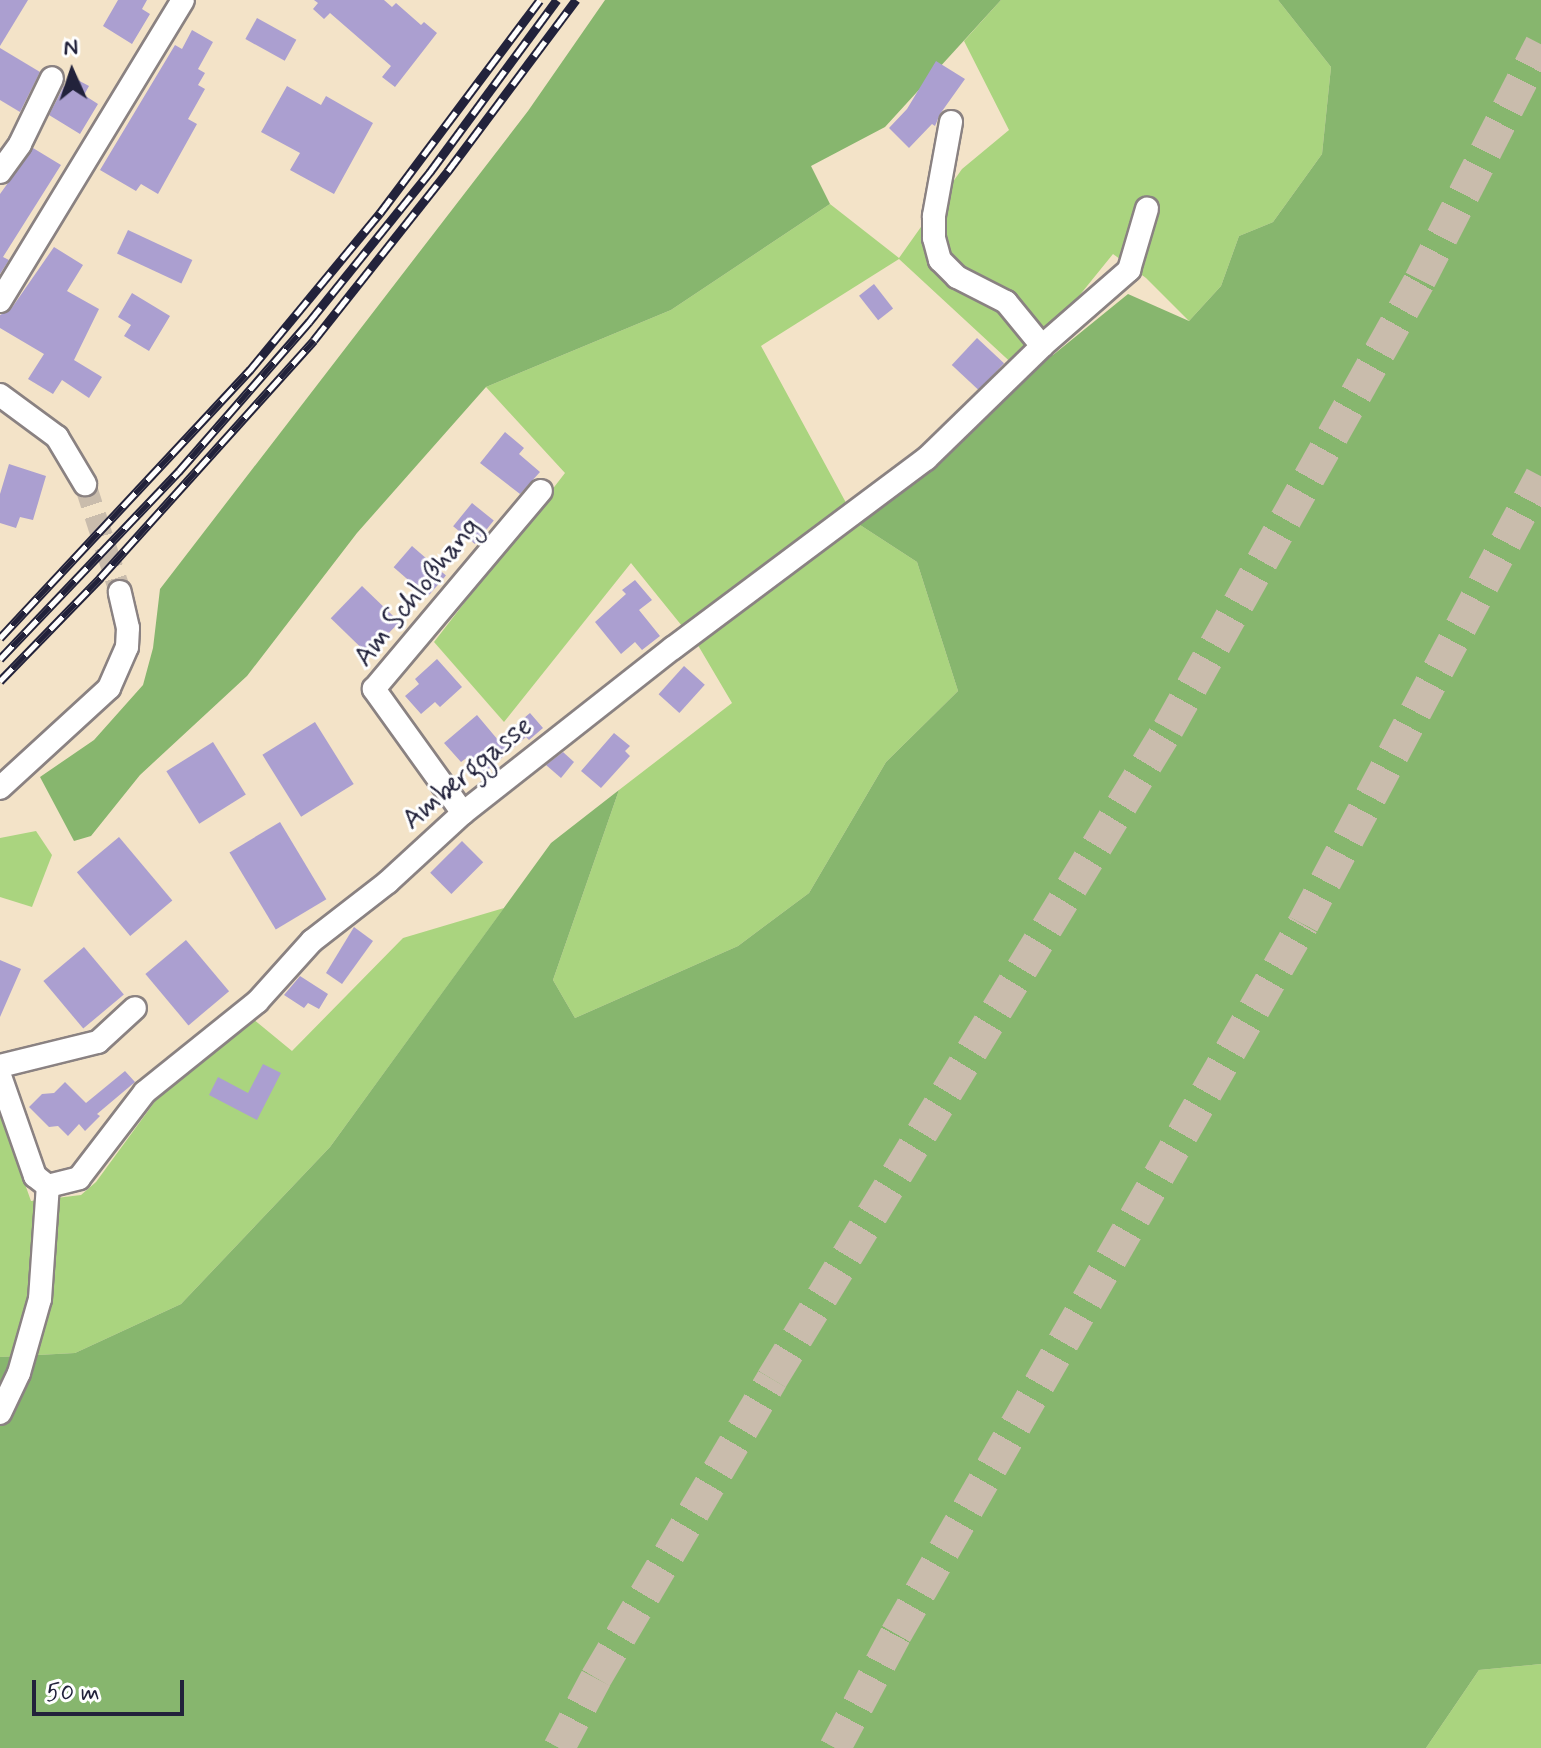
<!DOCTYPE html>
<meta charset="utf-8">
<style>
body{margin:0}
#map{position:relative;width:1541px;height:1748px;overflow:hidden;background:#f3e3c8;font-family:Mynerve,sans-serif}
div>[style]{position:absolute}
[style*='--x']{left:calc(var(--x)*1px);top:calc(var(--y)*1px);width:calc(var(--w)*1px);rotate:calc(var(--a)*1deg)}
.green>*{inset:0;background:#aad47f}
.forest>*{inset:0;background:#87b66e}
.building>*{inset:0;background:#ab9fd0;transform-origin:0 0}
.minor-tunnel>*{height:22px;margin-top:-11px;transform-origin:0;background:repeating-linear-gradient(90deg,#c9bcac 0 22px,transparent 0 33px)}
.highway-tunnel>*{height:32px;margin-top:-16px;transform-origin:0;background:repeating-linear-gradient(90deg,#c9bcac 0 32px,transparent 0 48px)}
.roads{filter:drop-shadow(2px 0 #8a8282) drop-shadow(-2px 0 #8a8282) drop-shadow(0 2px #8a8282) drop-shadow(0 -2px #8a8282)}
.minor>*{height:22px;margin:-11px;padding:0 11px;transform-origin:11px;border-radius:11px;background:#fff}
.rail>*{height:9px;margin-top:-4.5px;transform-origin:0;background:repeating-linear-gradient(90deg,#fff 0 18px,#22223b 0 36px);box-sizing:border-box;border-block:2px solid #22223b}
span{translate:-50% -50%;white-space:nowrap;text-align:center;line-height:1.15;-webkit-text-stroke:6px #fff;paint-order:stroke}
.street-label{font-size:28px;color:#22223b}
.north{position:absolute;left:32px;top:32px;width:80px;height:80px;-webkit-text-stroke:6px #fff;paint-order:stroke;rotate:357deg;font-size:22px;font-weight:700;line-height:32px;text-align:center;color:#22223b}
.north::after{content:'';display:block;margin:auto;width:28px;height:36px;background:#22223b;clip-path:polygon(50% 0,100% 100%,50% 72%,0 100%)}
.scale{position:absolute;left:32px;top:1680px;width:152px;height:36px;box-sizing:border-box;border:4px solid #22223b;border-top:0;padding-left:10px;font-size:24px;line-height:28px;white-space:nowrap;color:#22223b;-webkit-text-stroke:6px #fff;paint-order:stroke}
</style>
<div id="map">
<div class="green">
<div style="clip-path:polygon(1001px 0,1278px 0,1331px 67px,1322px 154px,1273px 222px,1239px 236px,1221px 286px,1189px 321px,1146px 278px,1113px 254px,1019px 370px,899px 259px,761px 346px,857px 523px,917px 562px,958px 691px,886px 762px,809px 893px,738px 946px,575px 1018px,553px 980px,619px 790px,732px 703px,699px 647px,631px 563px,504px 722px,434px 642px,565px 473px,486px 387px,671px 310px,830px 204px,899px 258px,962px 169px,1009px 130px,964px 41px)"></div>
<div style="clip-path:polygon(36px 831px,52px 855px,32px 907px,0 897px,0 838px)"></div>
<div style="clip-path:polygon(504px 908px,330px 1147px,181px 1304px,75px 1353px,0 1357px,0 1114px,31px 1201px,81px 1195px,96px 1182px,167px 1085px,252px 1018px,292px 1051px,403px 938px)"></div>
<div style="clip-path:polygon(1541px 1664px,1541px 1748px,1426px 1748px,1479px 1670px)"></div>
</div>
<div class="forest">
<div style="clip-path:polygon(605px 0,1001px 0,885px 127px,811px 166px,830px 204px,671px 310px,486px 387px,357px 533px,247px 676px,140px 775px,91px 836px,74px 841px,40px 777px,94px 740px,143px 685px,153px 648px,160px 589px,528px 111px)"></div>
<div style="clip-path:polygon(1278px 0,1541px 0,1541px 1664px,1479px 1670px,1426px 1748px,0 1748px,0 1357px,75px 1353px,181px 1304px,330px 1147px,551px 843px,619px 790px,553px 980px,575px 1018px,738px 946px,809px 893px,886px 762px,958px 691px,917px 562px,857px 523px,1019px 370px,1053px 355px,1128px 294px,1189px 321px,1221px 286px,1239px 236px,1273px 222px,1322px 154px,1331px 67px)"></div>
</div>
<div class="building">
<div style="clip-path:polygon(0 0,28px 0,0 46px)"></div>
<div style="clip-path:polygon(118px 0,147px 0,142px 9px,150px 14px,132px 44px,103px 26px)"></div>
<div style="clip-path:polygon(314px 0,384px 0,392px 7px,396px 3px,421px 25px,424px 22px,437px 33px,395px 87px,382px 77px,391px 66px,330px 13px,324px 19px,313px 9px,318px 3px)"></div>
<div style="left:257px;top:18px;width:45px;height:24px;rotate:29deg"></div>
<div style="clip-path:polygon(192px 30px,213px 42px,198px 69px,205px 73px,198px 85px,205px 89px,188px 119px,197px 124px,158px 194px,141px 184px,136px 191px,100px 170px,175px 45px,182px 49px)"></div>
<div style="clip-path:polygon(0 48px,40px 72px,20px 112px,0 100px)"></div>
<div style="clip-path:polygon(936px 61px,965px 79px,940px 114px,935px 126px,932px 124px,909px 148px,889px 128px,907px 109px)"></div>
<div style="clip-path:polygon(74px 78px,89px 86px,84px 95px,98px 104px,80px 134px,49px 115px,64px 86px,68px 89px)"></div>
<div style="clip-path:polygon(287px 86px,321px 105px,326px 96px,373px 123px,334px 194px,290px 170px,300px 153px,261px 132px)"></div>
<div style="clip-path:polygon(33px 148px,61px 165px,3px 257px,9px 260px,0 274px,0 194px)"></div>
<div style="left:128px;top:230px;width:71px;height:26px;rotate:25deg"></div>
<div style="clip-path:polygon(54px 247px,83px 265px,67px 291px,99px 309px,74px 360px,102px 377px,89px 398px,62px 380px,53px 394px,28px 379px,44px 354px,0 328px,0 315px,11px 309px)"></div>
<div style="left:874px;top:284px;width:31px;height:19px;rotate:52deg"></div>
<div style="clip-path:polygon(132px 293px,170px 316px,149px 351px,124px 336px,131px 325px,118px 317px)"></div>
<div style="left:977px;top:338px;width:37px;height:37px;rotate:43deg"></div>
<div style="clip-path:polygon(505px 432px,524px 448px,519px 454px,540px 472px,520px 494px,480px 463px)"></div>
<div style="clip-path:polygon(9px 464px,46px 476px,33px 520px,20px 517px,16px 528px,0 523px,0 494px)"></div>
<div style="left:472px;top:503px;width:28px;height:30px;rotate:39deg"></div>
<div style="left:412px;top:546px;width:45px;height:28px;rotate:41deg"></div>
<div style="clip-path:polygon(635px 580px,652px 600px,639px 610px,660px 636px,642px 650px,635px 642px,621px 654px,595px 622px,626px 594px,622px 590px)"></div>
<div style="left:362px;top:586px;width:52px;height:45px;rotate:44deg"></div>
<div style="clip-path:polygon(437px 659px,462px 687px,440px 707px,435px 702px,421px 714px,405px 696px,419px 684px,415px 679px)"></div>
<div style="left:684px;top:666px;width:28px;height:38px;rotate:42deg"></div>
<div style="clip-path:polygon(530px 713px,543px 728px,529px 740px,526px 737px,483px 774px,468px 757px,461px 762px,444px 743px,477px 715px,498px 740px)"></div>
<div style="left:315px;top:722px;width:73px;height:62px;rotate:58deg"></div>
<div style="clip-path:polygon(614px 733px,630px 746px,625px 751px,630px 756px,601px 788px,581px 771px)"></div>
<div style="left:213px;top:742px;width:62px;height:55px;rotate:58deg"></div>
<div style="clip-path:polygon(563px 752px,574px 762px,561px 778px,546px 765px)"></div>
<div style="left:280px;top:822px;width:90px;height:59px;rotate:59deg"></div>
<div style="left:119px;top:837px;width:83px;height:55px;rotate:50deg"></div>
<div style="left:462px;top:841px;width:30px;height:45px;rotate:45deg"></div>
<div style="clip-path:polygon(354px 927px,373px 941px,342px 984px,326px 973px)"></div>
<div style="left:186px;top:940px;width:67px;height:53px;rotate:50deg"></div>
<div style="left:84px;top:947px;width:62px;height:53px;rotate:50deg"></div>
<div style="clip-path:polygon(0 960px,21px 969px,0 1017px)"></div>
<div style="clip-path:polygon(300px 976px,328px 994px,319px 1009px,308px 1003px,304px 1008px,284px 995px)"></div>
<div style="clip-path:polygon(263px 1064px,281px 1073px,257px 1120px,209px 1095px,218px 1077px,248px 1093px)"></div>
<div style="clip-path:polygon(125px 1071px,135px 1082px,97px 1114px,100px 1116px,85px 1131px,79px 1124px,68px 1136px,58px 1126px,49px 1127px,29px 1107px,42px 1094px,54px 1093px,65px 1082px,86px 1103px)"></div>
</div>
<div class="minor-tunnel">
<div style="--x:85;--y:484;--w:114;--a:72"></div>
</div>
<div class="highway-tunnel">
<div style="--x:559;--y:1748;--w:79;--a:-62.1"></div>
<div style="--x:596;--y:1678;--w:347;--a:-59.5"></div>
<div style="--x:772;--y:1379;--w:761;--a:-58.65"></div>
<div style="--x:1168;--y:729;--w:515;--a:-60.7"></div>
<div style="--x:1420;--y:280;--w:265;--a:-62.9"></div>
<div style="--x:835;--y:1748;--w:129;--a:-61.8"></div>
<div style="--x:896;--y:1634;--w:818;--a:-60.18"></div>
<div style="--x:1303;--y:924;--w:507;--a:-62.02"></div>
</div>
<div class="roads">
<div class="minor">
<div style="--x:951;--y:122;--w:96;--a:100.3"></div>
<div style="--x:934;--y:216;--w:22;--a:90"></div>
<div style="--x:934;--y:238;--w:23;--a:75"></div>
<div style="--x:940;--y:260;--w:24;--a:45"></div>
<div style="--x:957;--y:277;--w:55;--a:27"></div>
<div style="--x:1006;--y:302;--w:57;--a:50.7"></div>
<div style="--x:0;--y:172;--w:34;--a:-54"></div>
<div style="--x:20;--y:144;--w:73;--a:-64.1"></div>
<div style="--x:0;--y:301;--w:352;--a:-58.7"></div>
<div style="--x:0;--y:395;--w:71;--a:36.4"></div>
<div style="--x:57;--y:437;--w:55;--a:59.2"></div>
<div style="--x:0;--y:788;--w:148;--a:-42.5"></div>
<div style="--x:109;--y:688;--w:45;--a:-66.3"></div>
<div style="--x:127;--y:647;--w:19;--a:-87"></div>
<div style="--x:128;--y:628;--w:37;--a:-103"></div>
<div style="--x:463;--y:813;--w:153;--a:-125.7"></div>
<div style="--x:374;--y:689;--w:259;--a:-49.9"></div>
<div style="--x:0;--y:1066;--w:101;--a:-13.8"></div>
<div style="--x:98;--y:1042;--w:50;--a:-42.6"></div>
<div style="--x:0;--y:1076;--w:106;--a:70.7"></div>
<div style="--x:35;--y:1176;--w:16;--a:38"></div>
<div style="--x:48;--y:1186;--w:32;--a:-14"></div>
<div style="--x:79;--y:1178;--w:108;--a:-52.5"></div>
<div style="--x:145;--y:1092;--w:144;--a:-38.8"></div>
<div style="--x:257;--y:1002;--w:82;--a:-48"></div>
<div style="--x:312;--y:941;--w:96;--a:-37.8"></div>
<div style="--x:388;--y:882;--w:102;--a:-42.6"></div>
<div style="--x:463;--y:813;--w:267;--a:-38.2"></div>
<div style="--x:673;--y:648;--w:316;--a:-36.8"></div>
<div style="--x:926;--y:459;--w:162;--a:-44.2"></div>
<div style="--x:1042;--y:346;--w:116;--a:-41.1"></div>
<div style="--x:1129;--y:270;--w:64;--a:-73.6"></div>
<div style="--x:0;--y:1413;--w:44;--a:-64.6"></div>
<div style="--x:19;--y:1373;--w:77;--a:-74.2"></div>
<div style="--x:40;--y:1299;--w:113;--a:-86"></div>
</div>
</div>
<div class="rail">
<div style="--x:0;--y:638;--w:367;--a:-47"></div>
<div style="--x:250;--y:370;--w:204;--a:-50.4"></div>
<div style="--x:380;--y:213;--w:266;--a:-53.1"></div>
<div style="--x:0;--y:659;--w:260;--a:-46.4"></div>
<div style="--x:179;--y:471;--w:198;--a:-48.9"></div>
<div style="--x:309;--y:322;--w:193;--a:-51.1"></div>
<div style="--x:430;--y:172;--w:214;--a:-53.6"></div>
<div style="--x:0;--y:681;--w:144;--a:-45.8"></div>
<div style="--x:100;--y:578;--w:320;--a:-48"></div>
<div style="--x:314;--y:340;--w:216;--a:-51.6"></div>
<div style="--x:448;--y:171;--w:214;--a:-53.2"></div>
</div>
<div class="street-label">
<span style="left:418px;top:593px;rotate:-51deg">Am Schloßhang</span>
<span style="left:468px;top:774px;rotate:-40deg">Amberggasse</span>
</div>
<div class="north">N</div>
<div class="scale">50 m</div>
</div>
